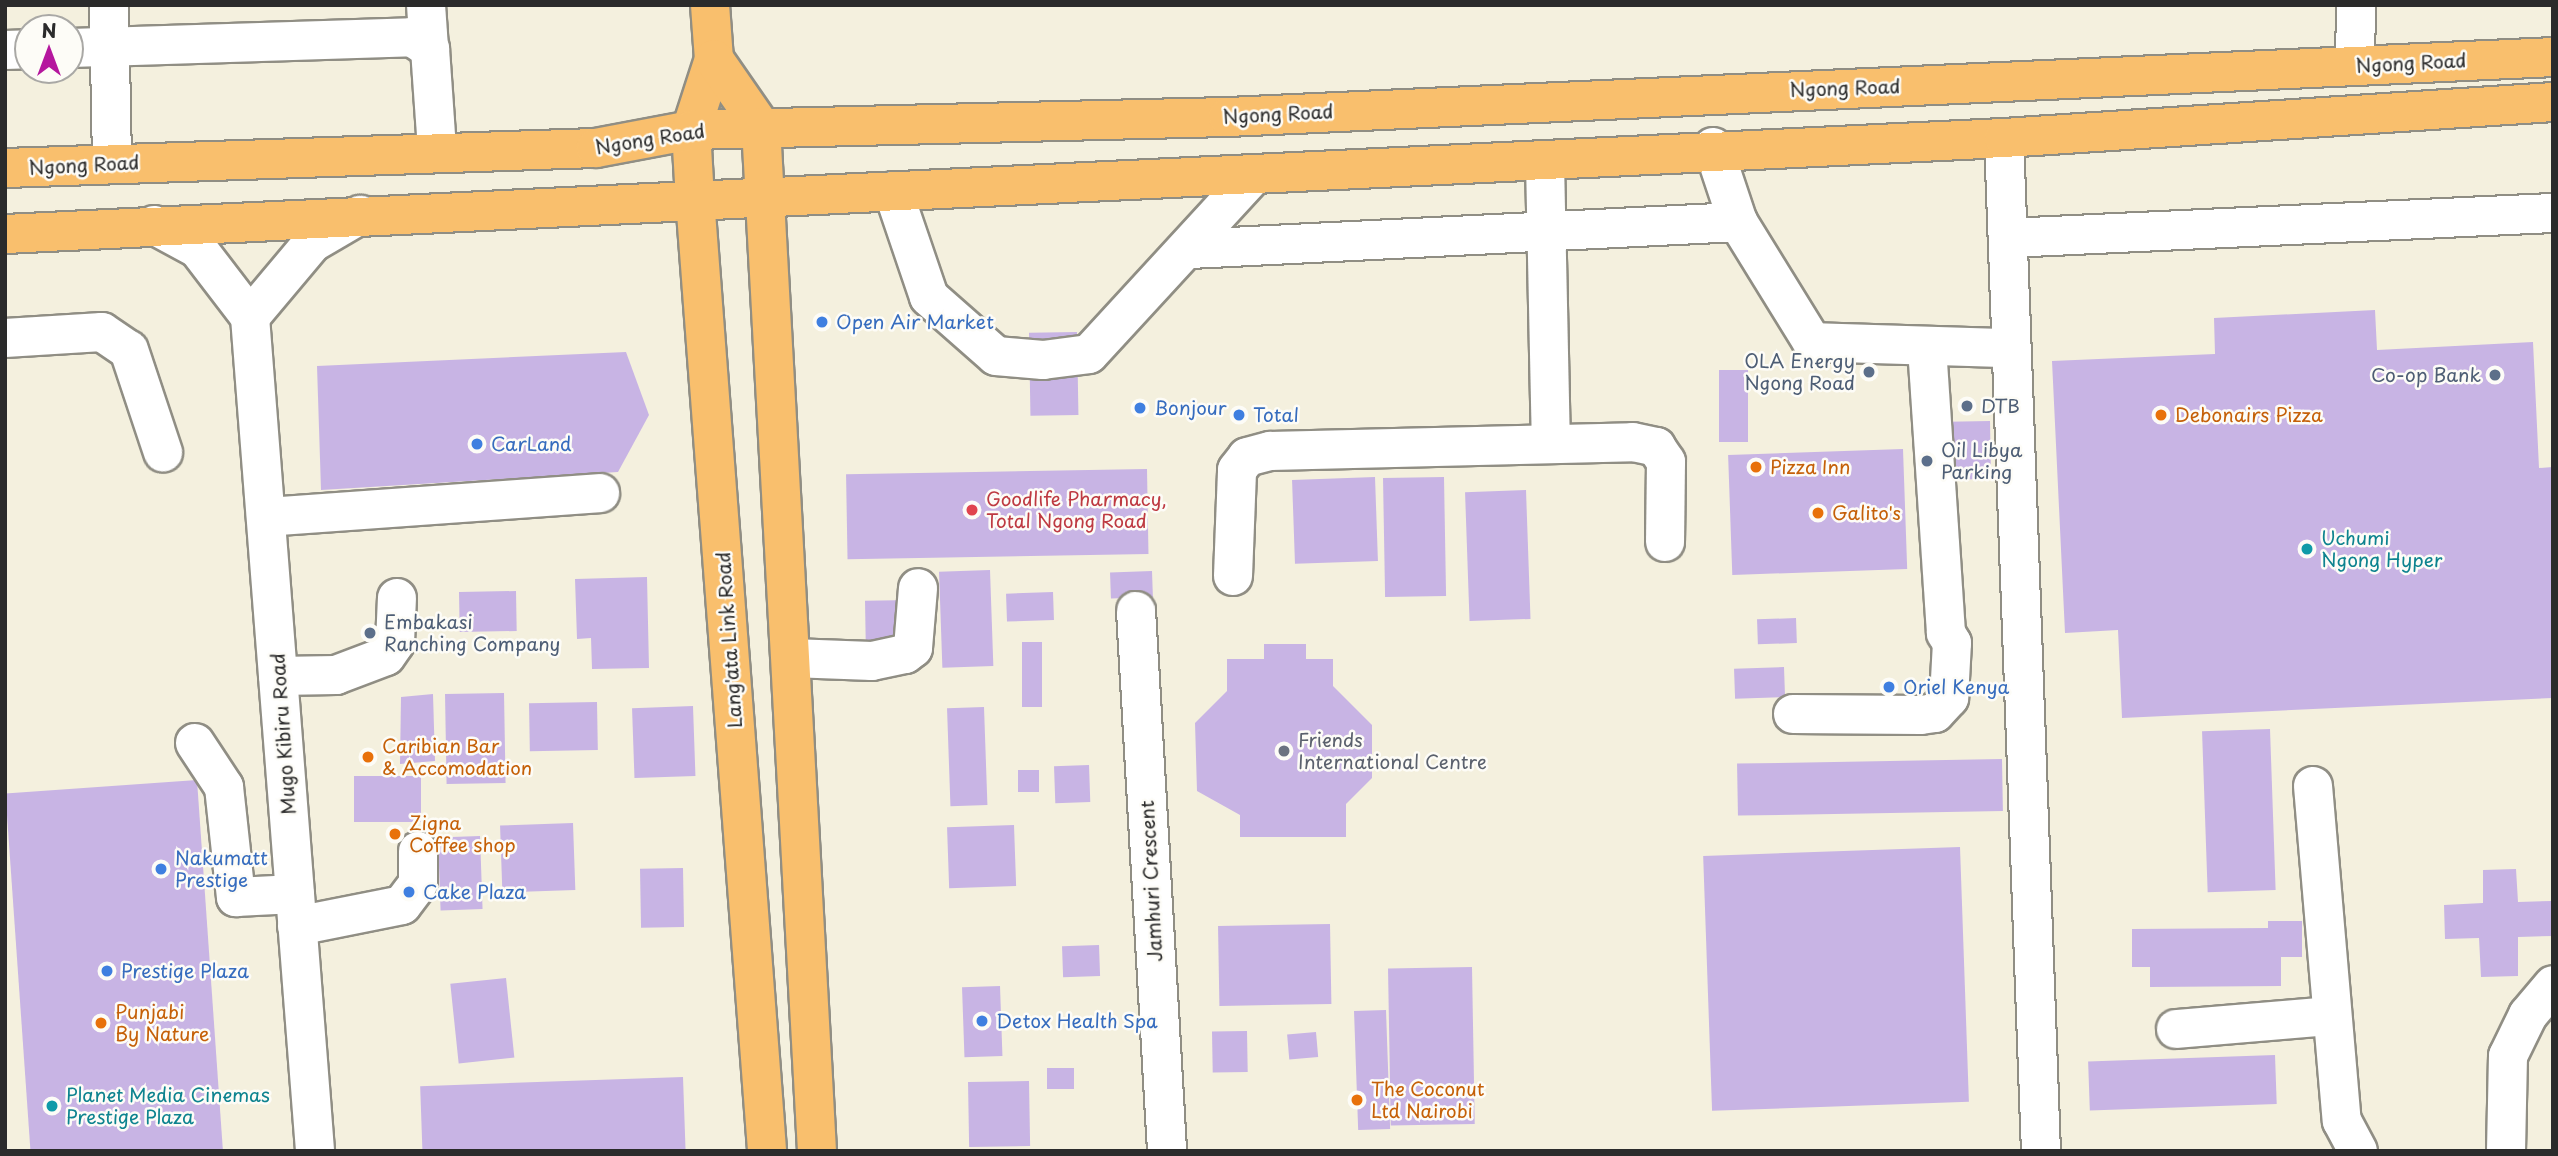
<!DOCTYPE html>
<style>
body{margin:0}
#map{position:relative;width:2558px;height:1156px;overflow:hidden;background:#f4f0de;font-family:"Playpen Sans",sans-serif}
div>[style]{position:absolute}
[style*='--x']{left:calc(var(--x)*1px);top:calc(var(--y)*1px);width:calc(var(--w)*1px);rotate:calc(var(--a)*1deg)}
.building>*{inset:0;background:#c8b4e4;transform-origin:0 0}
.roads{filter:drop-shadow(2px 0 #908e84) drop-shadow(-2px 0 #908e84) drop-shadow(0 2px #908e84) drop-shadow(0 -2px #908e84)}
.minor>*{height:38px;margin:-19px;padding:0 19px;transform-origin:19px;border-radius:19px;background:#fff}
.major>*{height:38px;margin:-19px;padding:0 19px;transform-origin:19px;border-radius:19px;background:#f9bf6d}
.dots>*{width:19px;height:19px;translate:-50% -50%;box-sizing:border-box;border:4px solid #fdfcf7;border-radius:50%}
span{translate:-50% -50%;white-space:nowrap;text-align:center;line-height:1.15;-webkit-text-stroke:5px #fdfcf7;paint-order:stroke}
.street-label{font-size:19px;color:#2b2b2b}
.shop-label{font-size:19px;color:#366cbe}
.left{translate:0 -50%;text-align:left}
.service-label{font-size:19px;color:#4e5e75}
.right{translate:-100% -50%;text-align:right}
.food-label{font-size:19px;color:#c56008}
.health-label{font-size:19px;color:#be3a42}
.culture-label{font-size:19px;color:#0d838f}
.worship-label{font-size:19px;color:#5b616d}
.frame{position:absolute;inset:0;border:7px solid #2b2b2b;pointer-events:none}
.north{position:absolute;left:14px;top:14px;width:70px;height:70px;box-sizing:border-box;background:#fdfcf7;border:2px solid #a9a8a5;border-radius:50%;rotate:0deg;font-size:19px;font-weight:700;line-height:28px;text-align:center;color:#2b2b2b}
.north::after{content:'';display:block;margin:auto;width:24px;height:32px;background:#b5179e;clip-path:polygon(50% 0,100% 100%,50% 72%,0 100%)}
</style>
<div id="map">
<div class="building">
<div style="clip-path:polygon(2375px 310px,2377px 350px,2533px 342px,2539px 468px,2553px 467px,2552px 698px,2122px 718px,2118px 630px,2065px 633px,2052px 361px,2215px 354px,2214px 318px)"></div>
<div style="left:1077px;top:332px;width:83px;height:48px;rotate:89deg"></div>
<div style="clip-path:polygon(626px 352px,649px 415px,618px 472px,321px 490px,317px 366px)"></div>
<div style="left:1719px;top:370px;width:29px;height:72px"></div>
<div style="left:1990px;top:421px;width:58px;height:42px;rotate:89deg"></div>
<div style="left:1903px;top:449px;width:120px;height:175px;rotate:88deg"></div>
<div style="left:1147px;top:469px;width:85px;height:301px;rotate:89deg"></div>
<div style="left:1375px;top:477px;width:84px;height:83px;rotate:88deg"></div>
<div style="left:1444px;top:477px;width:119px;height:61px;rotate:89deg"></div>
<div style="left:1526px;top:490px;width:129px;height:61px;rotate:88deg"></div>
<div style="left:990px;top:570px;width:96px;height:51px;rotate:88deg"></div>
<div style="left:1152px;top:571px;width:26px;height:42px;rotate:88deg"></div>
<div style="clip-path:polygon(647px 577px,649px 668px,592px 669px,591px 638px,577px 639px,575px 579px)"></div>
<div style="left:516px;top:591px;width:40px;height:57px;rotate:89deg"></div>
<div style="left:1053px;top:592px;width:28px;height:47px;rotate:88deg"></div>
<div style="left:912px;top:600px;width:48px;height:47px;rotate:89deg"></div>
<div style="left:1796px;top:618px;width:25px;height:39px;rotate:88deg"></div>
<div style="left:1022px;top:642px;width:20px;height:65px"></div>
<div style="clip-path:polygon(1264px 644px,1306px 644px,1306px 659px,1333px 659px,1333px 686px,1372px 725px,1372px 778px,1346px 804px,1346px 837px,1240px 837px,1240px 815px,1197px 791px,1195px 723px,1227px 691px,1227px 659px,1264px 659px)"></div>
<div style="left:1784px;top:667px;width:30px;height:50px;rotate:88deg"></div>
<div style="left:504px;top:693px;width:90px;height:59px;rotate:89deg"></div>
<div style="clip-path:polygon(433px 694px,435px 761px,400px 764px,401px 697px)"></div>
<div style="left:597px;top:702px;width:48px;height:68px;rotate:89deg"></div>
<div style="left:693px;top:706px;width:70px;height:61px;rotate:88deg"></div>
<div style="left:984px;top:707px;width:98px;height:37px;rotate:88deg"></div>
<div style="left:2270px;top:729px;width:161px;height:68px;rotate:88deg"></div>
<div style="left:2002px;top:759px;width:52px;height:265px;rotate:89deg"></div>
<div style="left:1089px;top:765px;width:37px;height:35px;rotate:88deg"></div>
<div style="left:1018px;top:770px;width:21px;height:22px"></div>
<div style="left:354px;top:776px;width:67px;height:46px"></div>
<div style="left:197px;top:780px;width:372px;height:192px;rotate:86deg"></div>
<div style="left:573px;top:823px;width:67px;height:73px;rotate:88deg"></div>
<div style="left:1014px;top:825px;width:61px;height:67px;rotate:88deg"></div>
<div style="left:480px;top:836px;width:73px;height:42px;rotate:88deg"></div>
<div style="left:1960px;top:847px;width:255px;height:257px;rotate:88deg"></div>
<div style="left:683px;top:868px;width:59px;height:43px;rotate:89deg"></div>
<div style="clip-path:polygon(2516px 869px,2518px 902px,2552px 901px,2553px 936px,2518px 937px,2518px 976px,2481px 977px,2479px 938px,2445px 939px,2444px 905px,2483px 903px,2483px 870px)"></div>
<div style="clip-path:polygon(2268px 921px,2302px 921px,2302px 957px,2281px 957px,2281px 986px,2150px 987px,2150px 967px,2132px 967px,2132px 929px,2268px 928px)"></div>
<div style="left:1330px;top:924px;width:80px;height:112px;rotate:89deg"></div>
<div style="left:1099px;top:945px;width:31px;height:37px;rotate:88deg"></div>
<div style="left:1472px;top:967px;width:157px;height:84px;rotate:89deg"></div>
<div style="left:506px;top:978px;width:80px;height:56px;rotate:84deg"></div>
<div style="left:1000px;top:986px;width:70px;height:38px;rotate:88deg"></div>
<div style="left:1386px;top:1010px;width:119px;height:32px;rotate:88deg"></div>
<div style="left:1247px;top:1031px;width:41px;height:35px;rotate:89deg"></div>
<div style="left:1316px;top:1032px;width:25px;height:29px;rotate:85deg"></div>
<div style="left:2275px;top:1055px;width:49px;height:187px;rotate:88deg"></div>
<div style="left:1047px;top:1068px;width:27px;height:21px"></div>
<div style="left:683px;top:1077px;width:74px;height:263px;rotate:88deg"></div>
<div style="left:1029px;top:1081px;width:65px;height:61px;rotate:89deg"></div>
</div>
<div class="roads">
<div class="minor">
<div style="--x:109;--y:5;--w:158;--a:88.9"></div>
<div style="--x:426;--y:5;--w:43;--a:86"></div>
<div style="--x:70;--y:48;--w:342;--a:-1.8"></div>
<div style="--x:412;--y:37;--w:22;--a:34"></div>
<div style="--x:430;--y:49;--w:100;--a:86"></div>
<div style="--x:5;--y:50;--w:23;--a:-2"></div>
<div style="--x:2355;--y:66;--w:61;--a:-89.1"></div>
<div style="--x:2004;--y:138;--w:1014;--a:87.91"></div>
<div style="--x:1713;--y:147;--w:79;--a:71.6"></div>
<div style="--x:1738;--y:222;--w:141;--a:58.3"></div>
<div style="--x:1812;--y:342;--w:195;--a:1.8"></div>
<div style="--x:1545;--y:162;--w:282;--a:88.8"></div>
<div style="--x:893;--y:191;--w:112;--a:71.2"></div>
<div style="--x:929;--y:297;--w:89;--a:41.4"></div>
<div style="--x:996;--y:356;--w:47;--a:4.9"></div>
<div style="--x:1043;--y:360;--w:46;--a:-7.4"></div>
<div style="--x:1089;--y:354;--w:241;--a:-47.4"></div>
<div style="--x:154;--y:225;--w:50;--a:28.6"></div>
<div style="--x:198;--y:249;--w:86;--a:52.6"></div>
<div style="--x:250;--y:317;--w:837;--a:85.54"></div>
<div style="--x:2008;--y:238;--w:546;--a:-2.63"></div>
<div style="--x:1190;--y:249;--w:549;--a:-2.82"></div>
<div style="--x:250;--y:317;--w:97;--a:-50"></div>
<div style="--x:312;--y:243;--w:56;--a:-30.3"></div>
<div style="--x:5;--y:338;--w:97;--a:-3.5"></div>
<div style="--x:102;--y:332;--w:32;--a:34"></div>
<div style="--x:129;--y:350;--w:108;--a:71.6"></div>
<div style="--x:266;--y:517;--w:335;--a:-4.1"></div>
<div style="--x:1233;--y:576;--w:106;--a:-87.8"></div>
<div style="--x:1237;--y:470;--w:16;--a:-52"></div>
<div style="--x:1247;--y:457;--w:24;--a:-15"></div>
<div style="--x:1270;--y:451;--w:363;--a:-1.4"></div>
<div style="--x:1633;--y:442;--w:24;--a:12"></div>
<div style="--x:1656;--y:447;--w:18;--a:56"></div>
<div style="--x:1666;--y:462;--w:80;--a:90.7"></div>
<div style="--x:1136;--y:611;--w:541;--a:86.71"></div>
<div style="--x:791;--y:658;--w:81;--a:2.1"></div>
<div style="--x:872;--y:661;--w:34;--a:-12"></div>
<div style="--x:905;--y:654;--w:10;--a:-37"></div>
<div style="--x:913;--y:648;--w:60;--a:-85.2"></div>
<div style="--x:278;--y:676;--w:58;--a:-1"></div>
<div style="--x:336;--y:675;--w:53;--a:-20.8"></div>
<div style="--x:386;--y:656;--w:16;--a:-55"></div>
<div style="--x:395;--y:643;--w:45;--a:-87.5"></div>
<div style="--x:1793;--y:714;--w:128;--a:0.4"></div>
<div style="--x:1921;--y:715;--w:14;--a:-8"></div>
<div style="--x:1935;--y:713;--w:21;--a:-47"></div>
<div style="--x:1949;--y:698;--w:55;--a:-86.9"></div>
<div style="--x:1952;--y:643;--w:12;--a:-121"></div>
<div style="--x:1946;--y:633;--w:287;--a:-93.8"></div>
<div style="--x:195;--y:743;--w:53;--a:56.6"></div>
<div style="--x:224;--y:787;--w:111;--a:83.8"></div>
<div style="--x:236;--y:897;--w:59;--a:-2.9"></div>
<div style="--x:2313;--y:786;--w:336;--a:85.1"></div>
<div style="--x:2342;--y:1121;--w:34;--a:62"></div>
<div style="--x:297;--y:926;--w:107;--a:-11.3"></div>
<div style="--x:402;--y:905;--w:26;--a:-53"></div>
<div style="--x:418;--y:884;--w:33;--a:-90"></div>
<div style="--x:2176;--y:1029;--w:155;--a:-4.8"></div>
<div style="--x:2506;--y:1151;--w:95;--a:-88.8"></div>
<div style="--x:2508;--y:1056;--w:46;--a:-64"></div>
<div style="--x:2528;--y:1015;--w:39;--a:-50"></div>
</div>
<div class="major">
<div style="--x:710;--y:5;--w:54;--a:85.8"></div>
<div style="--x:714;--y:59;--w:75;--a:107.9"></div>
<div style="--x:691;--y:130;--w:69;--a:86.7"></div>
<div style="--x:695;--y:199;--w:955;--a:85.67"></div>
<div style="--x:714;--y:59;--w:83;--a:55.3"></div>
<div style="--x:761;--y:127;--w:1026;--a:86.87"></div>
<div style="--x:5;--y:168;--w:591;--a:-1.94"></div>
<div style="--x:596;--y:148;--w:97;--a:-10.7"></div>
<div style="--x:691;--y:130;--w:537;--a:-1.39"></div>
<div style="--x:1228;--y:117;--w:1326;--a:-2.59"></div>
<div style="--x:5;--y:234;--w:2001;--a:-2.75"></div>
<div style="--x:2004;--y:138;--w:550;--a:-3.75"></div>
</div>
</div>
<div class="dots">
<div style="left:822px;top:322px;background:#3f7fe0"></div>
<div style="left:1869px;top:372px;background:#5c6f8a"></div>
<div style="left:2495px;top:375px;background:#5c6f8a"></div>
<div style="left:1967px;top:406px;background:#5c6f8a"></div>
<div style="left:1140px;top:408px;background:#3f7fe0"></div>
<div style="left:1239px;top:415px;background:#3f7fe0"></div>
<div style="left:2161px;top:415px;background:#e8710a"></div>
<div style="left:477px;top:444px;background:#3f7fe0"></div>
<div style="left:1927px;top:461px;background:#5c6f8a"></div>
<div style="left:1756px;top:467px;background:#e8710a"></div>
<div style="left:972px;top:510px;background:#e0444e"></div>
<div style="left:1818px;top:513px;background:#e8710a"></div>
<div style="left:2307px;top:549px;background:#0f9aa8"></div>
<div style="left:370px;top:633px;background:#5c6f8a"></div>
<div style="left:1889px;top:687px;background:#3f7fe0"></div>
<div style="left:1284px;top:751px;background:#6b7280"></div>
<div style="left:368px;top:757px;background:#e8710a"></div>
<div style="left:395px;top:834px;background:#e8710a"></div>
<div style="left:161px;top:869px;background:#3f7fe0"></div>
<div style="left:409px;top:892px;background:#3f7fe0"></div>
<div style="left:107px;top:971px;background:#3f7fe0"></div>
<div style="left:982px;top:1021px;background:#3f7fe0"></div>
<div style="left:101px;top:1023px;background:#e8710a"></div>
<div style="left:1357px;top:1100px;background:#e8710a"></div>
<div style="left:52px;top:1106px;background:#0f9aa8"></div>
</div>
<div class="street-label">
<span style="left:2411px;top:63px;rotate:-3deg">Ngong Road</span>
<span style="left:1845px;top:88px;rotate:-2deg">Ngong Road</span>
<span style="left:1278px;top:114px;rotate:-3deg">Ngong Road</span>
<span style="left:650px;top:139px;rotate:-9deg">Ngong Road</span>
<span style="left:84px;top:165px;rotate:-3deg">Ngong Road</span>
<span style="left:729px;top:640px;rotate:-94deg">Lang'ata Link Road</span>
<span style="left:283px;top:734px;rotate:-94deg">Mugo Kibiru Road</span>
<span style="left:1151px;top:881px;rotate:-93deg">Jamhuri Crescent</span>
</div>
<div class="shop-label">
<span class="left" style="left:836px;top:322px">Open Air Market</span>
<span class="left" style="left:1154px;top:408px">Bonjour</span>
<span class="left" style="left:1253px;top:415px">Total</span>
<span class="left" style="left:491px;top:444px">CarLand</span>
<span class="left" style="left:1903px;top:687px">Oriel Kenya</span>
<span class="left" style="left:175px;top:869px">Nakumatt<br>Prestige</span>
<span class="left" style="left:423px;top:892px">Cake Plaza</span>
<span class="left" style="left:121px;top:971px">Prestige Plaza</span>
<span class="left" style="left:996px;top:1021px">Detox Health Spa</span>
</div>
<div class="service-label">
<span class="right" style="left:1855px;top:372px">OLA Energy<br>Ngong Road</span>
<span class="right" style="left:2481px;top:375px">Co-op Bank</span>
<span class="left" style="left:1981px;top:406px">DTB</span>
<span class="left" style="left:1941px;top:461px">Oil Libya<br>Parking</span>
<span class="left" style="left:384px;top:633px">Embakasi<br>Ranching Company</span>
</div>
<div class="food-label">
<span class="left" style="left:2175px;top:415px">Debonairs Pizza</span>
<span class="left" style="left:1770px;top:467px">Pizza Inn</span>
<span class="left" style="left:1832px;top:513px">Galito's</span>
<span class="left" style="left:382px;top:757px">Caribian Bar<br>&amp; Accomodation</span>
<span class="left" style="left:409px;top:834px">Zigna<br>Coffee shop</span>
<span class="left" style="left:115px;top:1023px">Punjabi<br>By Nature</span>
<span class="left" style="left:1371px;top:1100px">The Coconut<br>Ltd Nairobi</span>
</div>
<div class="health-label">
<span class="left" style="left:986px;top:510px">Goodlife Pharmacy,<br>Total Ngong Road</span>
</div>
<div class="culture-label">
<span class="left" style="left:2321px;top:549px">Uchumi<br>Ngong Hyper</span>
<span class="left" style="left:66px;top:1106px">Planet Media Cinemas<br>Prestige Plaza</span>
</div>
<div class="worship-label">
<span class="left" style="left:1298px;top:751px">Friends<br>International Centre</span>
</div>
<div class="frame"></div>
<div class="north">N</div>
</div>
